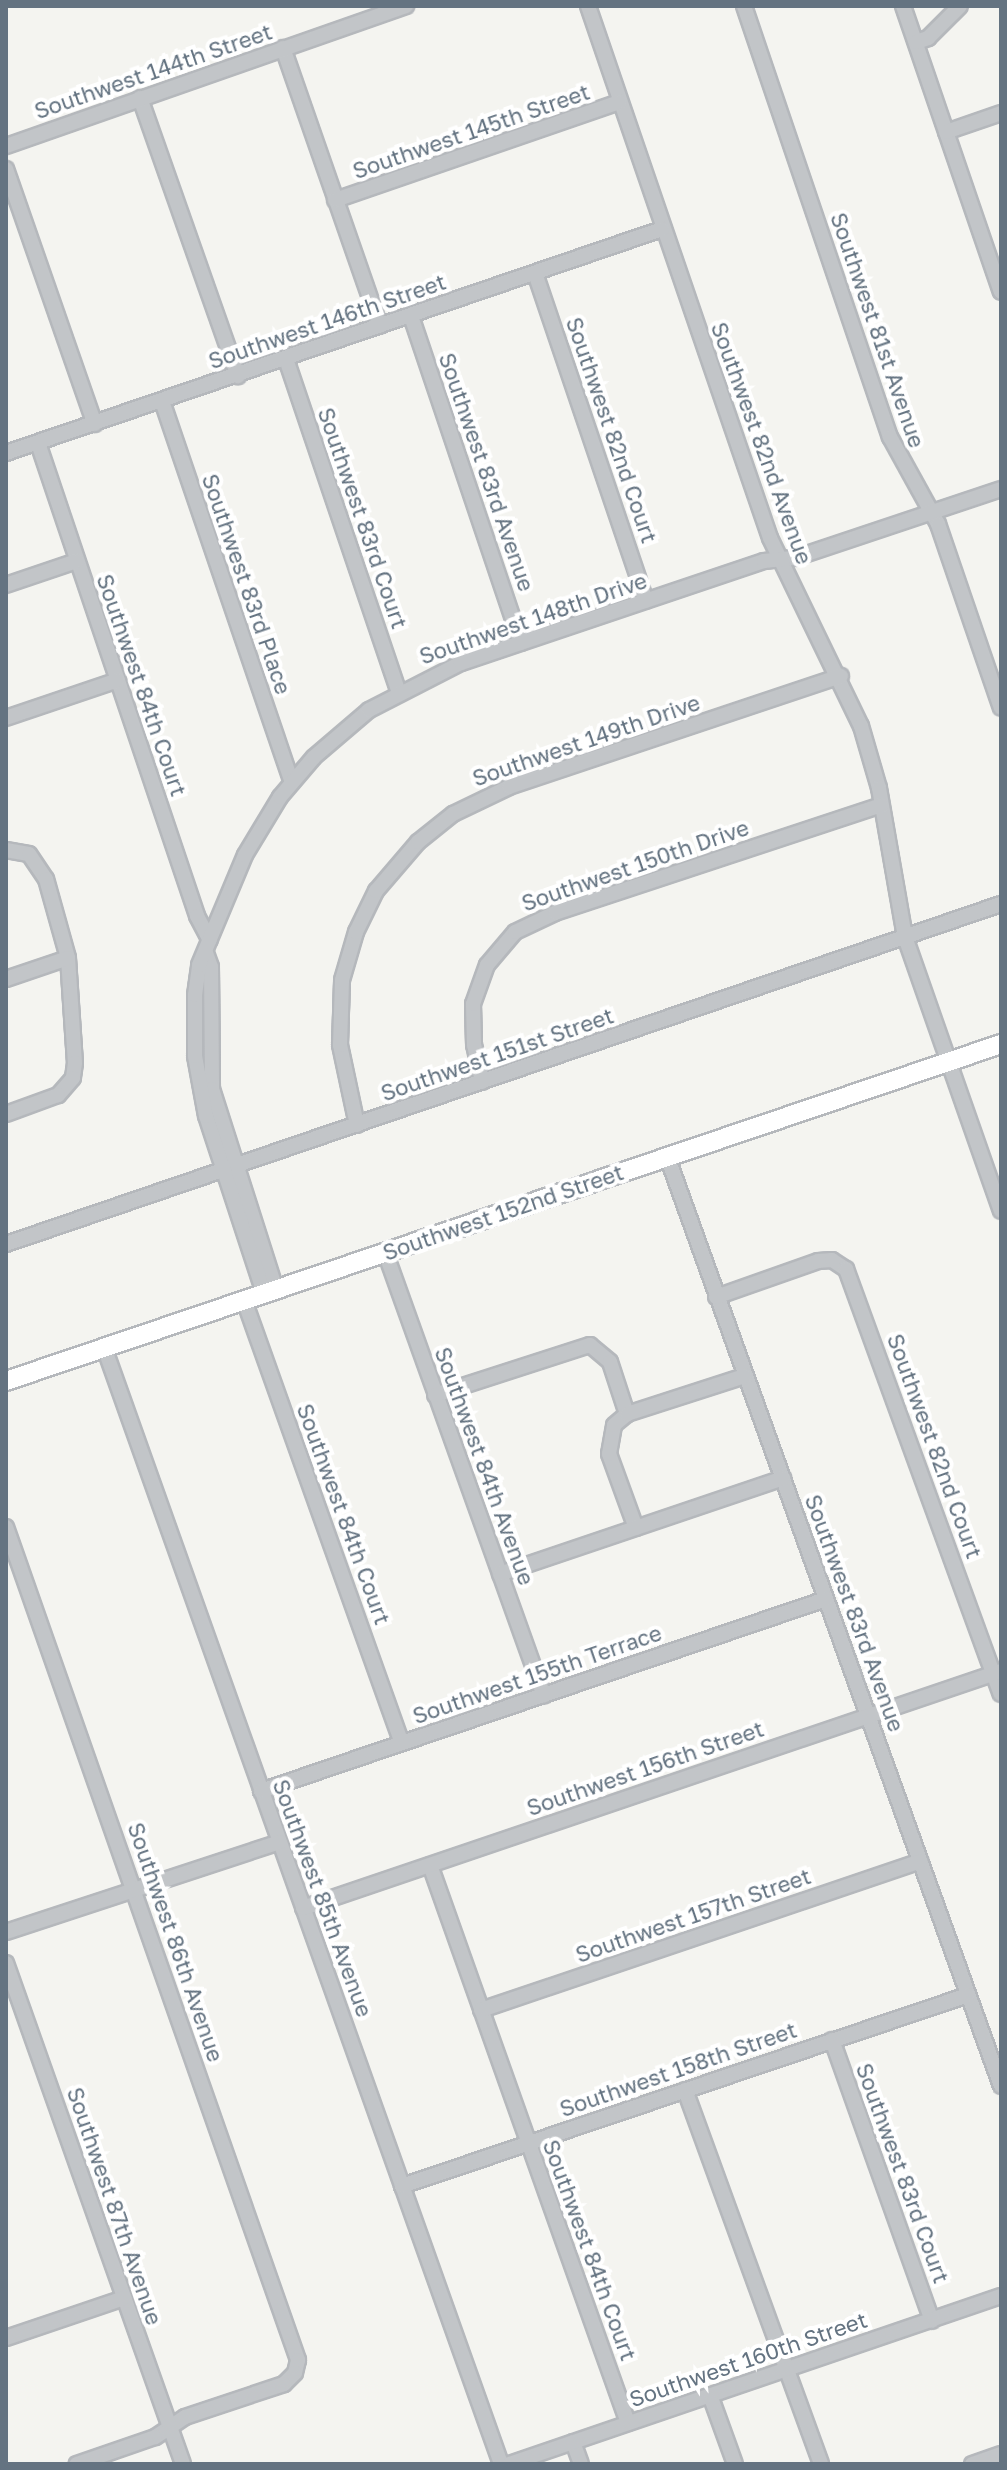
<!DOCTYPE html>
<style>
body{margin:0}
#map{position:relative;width:1007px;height:2470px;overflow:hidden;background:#f4f4f0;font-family:"Golos Text",sans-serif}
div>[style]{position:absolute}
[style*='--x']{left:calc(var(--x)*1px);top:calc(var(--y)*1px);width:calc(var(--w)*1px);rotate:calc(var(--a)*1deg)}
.roads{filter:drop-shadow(2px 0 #b5b8bc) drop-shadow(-2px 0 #b5b8bc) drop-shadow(0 2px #b5b8bc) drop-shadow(0 -2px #b5b8bc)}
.minor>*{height:14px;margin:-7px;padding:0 7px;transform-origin:7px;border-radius:7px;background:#c2c5c8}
.major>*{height:18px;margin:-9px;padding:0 9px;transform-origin:9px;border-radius:9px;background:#fff}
span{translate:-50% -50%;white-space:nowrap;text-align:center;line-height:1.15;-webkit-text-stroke:8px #fff;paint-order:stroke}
.street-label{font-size:22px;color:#647381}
.frame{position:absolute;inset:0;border:8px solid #647381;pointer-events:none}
</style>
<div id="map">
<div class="roads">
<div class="minor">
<div style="--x:588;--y:6;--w:562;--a:71.11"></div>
<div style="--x:770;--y:538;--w:209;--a:64.2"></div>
<div style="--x:861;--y:726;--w:65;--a:73.8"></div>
<div style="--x:879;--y:788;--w:151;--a:80.1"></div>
<div style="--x:905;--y:937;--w:290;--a:70.7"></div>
<div style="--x:744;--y:6;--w:455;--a:71.3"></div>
<div style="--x:890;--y:437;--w:99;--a:61.1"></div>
<div style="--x:938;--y:524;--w:194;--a:71.1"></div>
<div style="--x:903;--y:6;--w:302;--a:71.1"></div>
<div style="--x:916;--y:42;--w:13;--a:-18"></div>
<div style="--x:928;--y:38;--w:45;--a:-45"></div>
<div style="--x:283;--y:48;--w:294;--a:70.8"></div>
<div style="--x:140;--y:98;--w:295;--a:70.6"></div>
<div style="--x:946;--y:132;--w:58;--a:-19.1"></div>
<div style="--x:6;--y:146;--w:424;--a:-19.3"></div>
<div style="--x:6;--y:169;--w:270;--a:70.8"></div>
<div style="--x:335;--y:200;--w:301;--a:-19"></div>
<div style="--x:535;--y:273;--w:346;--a:71.3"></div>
<div style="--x:411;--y:316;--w:345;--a:71.4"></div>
<div style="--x:286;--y:359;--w:352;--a:71.3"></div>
<div style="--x:162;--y:401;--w:403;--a:71.2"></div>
<div style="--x:38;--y:443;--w:499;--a:71.4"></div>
<div style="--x:197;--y:916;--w:27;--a:62"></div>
<div style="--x:6;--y:453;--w:693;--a:-18.85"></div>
<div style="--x:6;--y:585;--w:75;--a:-18.7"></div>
<div style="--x:6;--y:718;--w:118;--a:-18.7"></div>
<div style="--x:6;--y:850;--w:23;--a:10"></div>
<div style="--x:29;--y:854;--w:30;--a:56"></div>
<div style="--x:46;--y:879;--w:82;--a:74.4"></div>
<div style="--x:68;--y:958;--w:105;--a:86.2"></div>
<div style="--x:75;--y:1063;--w:15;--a:98"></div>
<div style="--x:73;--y:1078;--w:23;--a:131"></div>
<div style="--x:58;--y:1095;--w:55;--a:159.9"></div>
<div style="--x:206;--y:953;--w:15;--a:70"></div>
<div style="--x:211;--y:967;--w:122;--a:89.5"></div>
<div style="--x:212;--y:1089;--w:210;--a:72.3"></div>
<div style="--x:6;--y:979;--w:65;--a:-18.7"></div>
<div style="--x:482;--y:1082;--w:38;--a:-102"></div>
<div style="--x:474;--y:1045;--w:41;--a:-91.4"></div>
<div style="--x:473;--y:1004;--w:41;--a:-70.3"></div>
<div style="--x:487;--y:965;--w:43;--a:-49.7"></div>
<div style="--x:515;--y:932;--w:44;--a:-25.4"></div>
<div style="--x:555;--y:913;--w:343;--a:-18.3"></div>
<div style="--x:357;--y:1125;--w:82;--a:-102"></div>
<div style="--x:340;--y:1045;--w:65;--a:-88.2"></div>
<div style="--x:342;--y:980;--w:50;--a:-73.7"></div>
<div style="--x:356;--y:932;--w:46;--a:-64"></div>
<div style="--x:376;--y:891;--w:65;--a:-49.4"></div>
<div style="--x:418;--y:842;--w:45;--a:-38.7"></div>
<div style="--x:453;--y:814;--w:62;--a:-25.7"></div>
<div style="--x:509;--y:787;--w:350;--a:-18.5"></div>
<div style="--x:667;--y:1156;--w:988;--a:70.24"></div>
<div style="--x:6;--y:1244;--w:1051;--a:-18.87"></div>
<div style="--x:385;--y:1252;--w:471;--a:70.3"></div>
<div style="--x:264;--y:1293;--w:186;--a:-108.1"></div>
<div style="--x:206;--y:1116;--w:61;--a:-100.4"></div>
<div style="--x:195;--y:1056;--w:61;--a:-90"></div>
<div style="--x:195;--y:995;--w:30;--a:-82"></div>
<div style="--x:199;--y:965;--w:119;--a:-67.3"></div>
<div style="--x:245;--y:855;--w:68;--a:-58.9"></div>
<div style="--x:280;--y:797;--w:52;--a:-49.6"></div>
<div style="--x:314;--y:757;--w:72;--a:-40.5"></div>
<div style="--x:369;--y:710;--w:103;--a:-27.1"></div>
<div style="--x:461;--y:663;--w:320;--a:-18.6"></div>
<div style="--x:764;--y:561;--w:31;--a:-6"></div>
<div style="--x:795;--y:558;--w:217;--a:-18.5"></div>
<div style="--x:716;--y:1297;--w:108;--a:-19.4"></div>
<div style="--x:818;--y:1261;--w:14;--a:-4"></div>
<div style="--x:832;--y:1260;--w:17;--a:33"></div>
<div style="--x:846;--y:1269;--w:452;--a:70"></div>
<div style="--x:244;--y:1300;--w:470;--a:70.4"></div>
<div style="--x:104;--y:1347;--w:1185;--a:70.43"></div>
<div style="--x:435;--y:1395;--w:163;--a:-17.9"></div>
<div style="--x:590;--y:1345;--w:26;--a:40"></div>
<div style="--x:610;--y:1362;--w:55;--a:71.9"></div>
<div style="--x:6;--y:1527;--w:883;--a:70.68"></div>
<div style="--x:298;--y:2360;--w:13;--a:103"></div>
<div style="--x:295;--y:2373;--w:16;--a:135"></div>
<div style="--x:284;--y:2384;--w:104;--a:161.6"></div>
<div style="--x:185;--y:2417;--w:36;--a:146"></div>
<div style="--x:155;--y:2437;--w:83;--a:160.9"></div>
<div style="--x:636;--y:1528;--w:79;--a:-110"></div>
<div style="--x:609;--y:1454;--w:29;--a:-80"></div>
<div style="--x:614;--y:1425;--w:17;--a:-40"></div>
<div style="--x:627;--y:1414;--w:124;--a:-17.9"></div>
<div style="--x:500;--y:1574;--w:299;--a:-18.7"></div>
<div style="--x:261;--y:1791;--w:597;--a:-18.77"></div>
<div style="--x:430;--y:1865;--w:592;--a:70.46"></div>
<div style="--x:303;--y:1908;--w:737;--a:-18.75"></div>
<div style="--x:6;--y:1932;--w:288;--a:-18.2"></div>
<div style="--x:6;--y:1963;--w:531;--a:70.54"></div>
<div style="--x:481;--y:2010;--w:464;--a:-18.7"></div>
<div style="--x:832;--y:2040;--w:298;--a:70.4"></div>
<div style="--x:685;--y:2090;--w:398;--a:70"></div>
<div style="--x:402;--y:2186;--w:597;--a:-18.65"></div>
<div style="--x:6;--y:2338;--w:125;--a:-18.7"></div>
<div style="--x:710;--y:2395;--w:73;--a:70.1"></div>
<div style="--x:573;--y:2442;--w:23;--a:70"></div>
<div style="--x:509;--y:2464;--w:520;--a:-18.85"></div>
<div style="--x:972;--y:2464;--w:31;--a:-19"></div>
</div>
<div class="major">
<div style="--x:6;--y:1381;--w:1051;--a:-18.71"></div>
</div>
</div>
<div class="street-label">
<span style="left:153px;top:71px;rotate:-19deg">Southwest 144th Street</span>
<span style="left:471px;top:131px;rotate:-19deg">Southwest 145th Street</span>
<span style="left:327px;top:321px;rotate:-19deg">Southwest 146th Street</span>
<span style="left:878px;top:330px;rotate:71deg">Southwest 81st Avenue</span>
<span style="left:612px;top:430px;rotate:71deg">Southwest 82nd Court</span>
<span style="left:762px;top:443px;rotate:70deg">Southwest 82nd Avenue</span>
<span style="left:487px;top:472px;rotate:71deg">Southwest 83rd Avenue</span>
<span style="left:363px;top:518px;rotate:71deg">Southwest 83rd Court</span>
<span style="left:247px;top:584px;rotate:71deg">Southwest 83rd Place</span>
<span style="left:533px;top:618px;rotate:-19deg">Southwest 148th Drive</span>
<span style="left:142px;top:685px;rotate:71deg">Southwest 84th Court</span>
<span style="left:586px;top:740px;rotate:-19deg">Southwest 149th Drive</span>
<span style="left:635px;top:865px;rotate:-19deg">Southwest 150th Drive</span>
<span style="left:497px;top:1054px;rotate:-19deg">Southwest 151st Street</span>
<span style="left:503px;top:1212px;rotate:-19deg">Southwest 152nd Street</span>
<span style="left:935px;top:1446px;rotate:70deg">Southwest 82nd Court</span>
<span style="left:485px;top:1466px;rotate:70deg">Southwest 84th Avenue</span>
<span style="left:344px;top:1514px;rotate:70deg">Southwest 84th Court</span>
<span style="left:855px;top:1613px;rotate:70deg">Southwest 83rd Avenue</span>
<span style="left:537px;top:1674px;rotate:-19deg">Southwest 155th Terrace</span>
<span style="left:645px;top:1768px;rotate:-19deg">Southwest 156th Street</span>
<span style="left:323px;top:1898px;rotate:70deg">Southwest 85th Avenue</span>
<span style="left:693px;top:1915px;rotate:-19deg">Southwest 157th Street</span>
<span style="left:176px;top:1942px;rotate:71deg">Southwest 86th Avenue</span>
<span style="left:678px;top:2069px;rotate:-19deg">Southwest 158th Street</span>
<span style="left:903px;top:2173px;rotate:70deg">Southwest 83rd Court</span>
<span style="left:115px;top:2206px;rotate:71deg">Southwest 87th Avenue</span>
<span style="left:590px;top:2250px;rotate:70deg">Southwest 84th Court</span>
<span style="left:748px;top:2359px;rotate:-19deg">Southwest 160th Street</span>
</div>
<div class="frame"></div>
</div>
